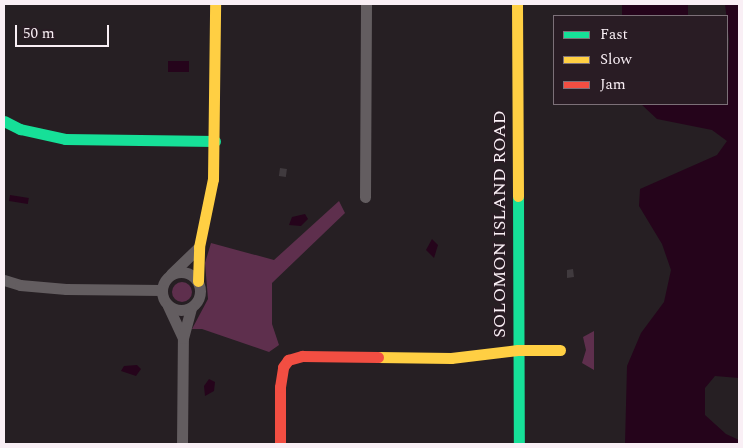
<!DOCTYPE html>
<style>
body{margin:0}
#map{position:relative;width:743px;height:448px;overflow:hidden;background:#261f23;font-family:Spectral,serif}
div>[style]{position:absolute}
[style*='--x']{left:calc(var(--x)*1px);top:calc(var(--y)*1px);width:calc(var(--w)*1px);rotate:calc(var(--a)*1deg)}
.green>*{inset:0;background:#5e2f4d}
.round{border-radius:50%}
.water>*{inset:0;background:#25041b;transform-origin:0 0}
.building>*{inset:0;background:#403a3e;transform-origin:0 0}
.street>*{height:11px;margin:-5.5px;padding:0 5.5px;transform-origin:5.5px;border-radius:5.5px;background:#635d60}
.street>.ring{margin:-5.5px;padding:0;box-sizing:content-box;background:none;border:11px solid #635d60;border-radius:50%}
.fast>*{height:11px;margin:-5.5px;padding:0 5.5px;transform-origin:5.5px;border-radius:5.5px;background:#16e098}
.slow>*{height:11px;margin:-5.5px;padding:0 5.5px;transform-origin:5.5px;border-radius:5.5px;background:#ffcf43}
.jam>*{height:11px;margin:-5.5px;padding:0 5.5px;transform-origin:5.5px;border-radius:5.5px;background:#f24e42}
span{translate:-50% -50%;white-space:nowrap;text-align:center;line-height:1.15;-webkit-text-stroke:4px #291c24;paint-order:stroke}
.street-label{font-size:18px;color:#f9eff5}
.frame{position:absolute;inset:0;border:5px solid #f9eff5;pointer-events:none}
.legend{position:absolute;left:553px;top:15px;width:175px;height:90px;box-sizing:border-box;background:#291c24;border:1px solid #7c7078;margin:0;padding:6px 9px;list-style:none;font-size:15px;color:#f9eff5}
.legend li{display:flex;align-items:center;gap:10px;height:25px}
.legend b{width:25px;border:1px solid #7c7078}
.scale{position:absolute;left:15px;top:25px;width:94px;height:22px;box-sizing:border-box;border:2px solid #f9eff5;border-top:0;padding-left:6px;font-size:15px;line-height:18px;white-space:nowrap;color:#f9eff5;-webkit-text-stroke:4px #291c24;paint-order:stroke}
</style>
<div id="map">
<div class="green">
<div style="clip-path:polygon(339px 201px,345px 213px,272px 283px,272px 324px,279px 345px,269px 352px,202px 329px,192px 329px,208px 299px,205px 263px,211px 243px,274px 260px)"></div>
<div class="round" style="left:172px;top:282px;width:20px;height:20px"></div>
<div style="clip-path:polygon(594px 331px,594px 370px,582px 363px,586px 350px,583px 337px)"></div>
</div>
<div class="water">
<div style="left:622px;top:4px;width:66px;height:12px"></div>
<div style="clip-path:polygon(725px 4px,739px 4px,739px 378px,715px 376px,705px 388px,705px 415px,726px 434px,739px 440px,739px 444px,625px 444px,627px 366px,641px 333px,664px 302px,671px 270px,662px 244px,639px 206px,640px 189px,717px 155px,727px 141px,712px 130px,657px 119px,641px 104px,727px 104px,729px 39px)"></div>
<div style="left:168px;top:61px;width:21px;height:11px"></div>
<div style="left:10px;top:195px;width:19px;height:6px;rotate:9deg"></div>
<div style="clip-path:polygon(305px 214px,308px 219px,301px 226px,289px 225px,292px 217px)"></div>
<div style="clip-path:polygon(432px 239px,438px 245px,434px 258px,426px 250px)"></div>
<div style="clip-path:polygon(137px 365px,141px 369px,136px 376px,121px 371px,124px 366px)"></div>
<div style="clip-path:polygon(209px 379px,215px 382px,214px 391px,205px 396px,204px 386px)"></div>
</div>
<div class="building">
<div style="left:280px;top:168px;width:7px;height:8px;rotate:8deg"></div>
<div style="clip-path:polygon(573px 269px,574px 277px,567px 278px,567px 270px)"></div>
</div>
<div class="street">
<div style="--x:365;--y:197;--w:193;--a:-89.7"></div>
<div class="ring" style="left:162px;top:272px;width:27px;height:27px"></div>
<div style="--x:171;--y:274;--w:39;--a:-44"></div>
<div style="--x:4;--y:280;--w:17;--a:17"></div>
<div style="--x:20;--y:285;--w:46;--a:5"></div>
<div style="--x:66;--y:289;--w:96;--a:0.6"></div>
<div style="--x:168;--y:306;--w:35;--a:65"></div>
<div style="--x:182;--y:444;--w:106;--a:-89.5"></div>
<div style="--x:183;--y:338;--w:31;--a:-75"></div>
</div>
<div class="fast">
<div style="--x:4;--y:121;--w:18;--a:27"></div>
<div style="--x:20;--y:129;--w:46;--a:12.5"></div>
<div style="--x:65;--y:139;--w:150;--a:0.8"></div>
<div style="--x:518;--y:196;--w:248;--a:89.8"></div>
</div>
<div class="slow">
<div style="--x:517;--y:4;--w:192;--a:89.7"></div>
<div style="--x:198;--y:281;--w:34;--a:-88"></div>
<div style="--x:199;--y:247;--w:69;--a:-78.4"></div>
<div style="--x:213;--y:179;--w:175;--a:-89.3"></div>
<div style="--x:378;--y:357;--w:73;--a:0.8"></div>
<div style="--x:451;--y:358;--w:67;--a:-6.8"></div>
<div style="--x:518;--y:350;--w:42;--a:0"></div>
</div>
<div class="jam">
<div style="--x:280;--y:444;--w:57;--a:-90"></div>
<div style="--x:280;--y:387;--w:20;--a:-81"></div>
<div style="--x:283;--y:367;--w:9;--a:-54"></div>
<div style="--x:288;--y:360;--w:15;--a:-16"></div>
<div style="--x:302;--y:356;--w:76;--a:0.8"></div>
</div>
<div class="street-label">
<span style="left:500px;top:224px;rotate:-90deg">SOLOMON ISLAND ROAD</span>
</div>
<div class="frame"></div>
<ul class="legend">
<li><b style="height:6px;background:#16e098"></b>Fast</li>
<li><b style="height:6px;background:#ffcf43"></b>Slow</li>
<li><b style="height:6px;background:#f24e42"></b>Jam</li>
</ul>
<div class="scale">50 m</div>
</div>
